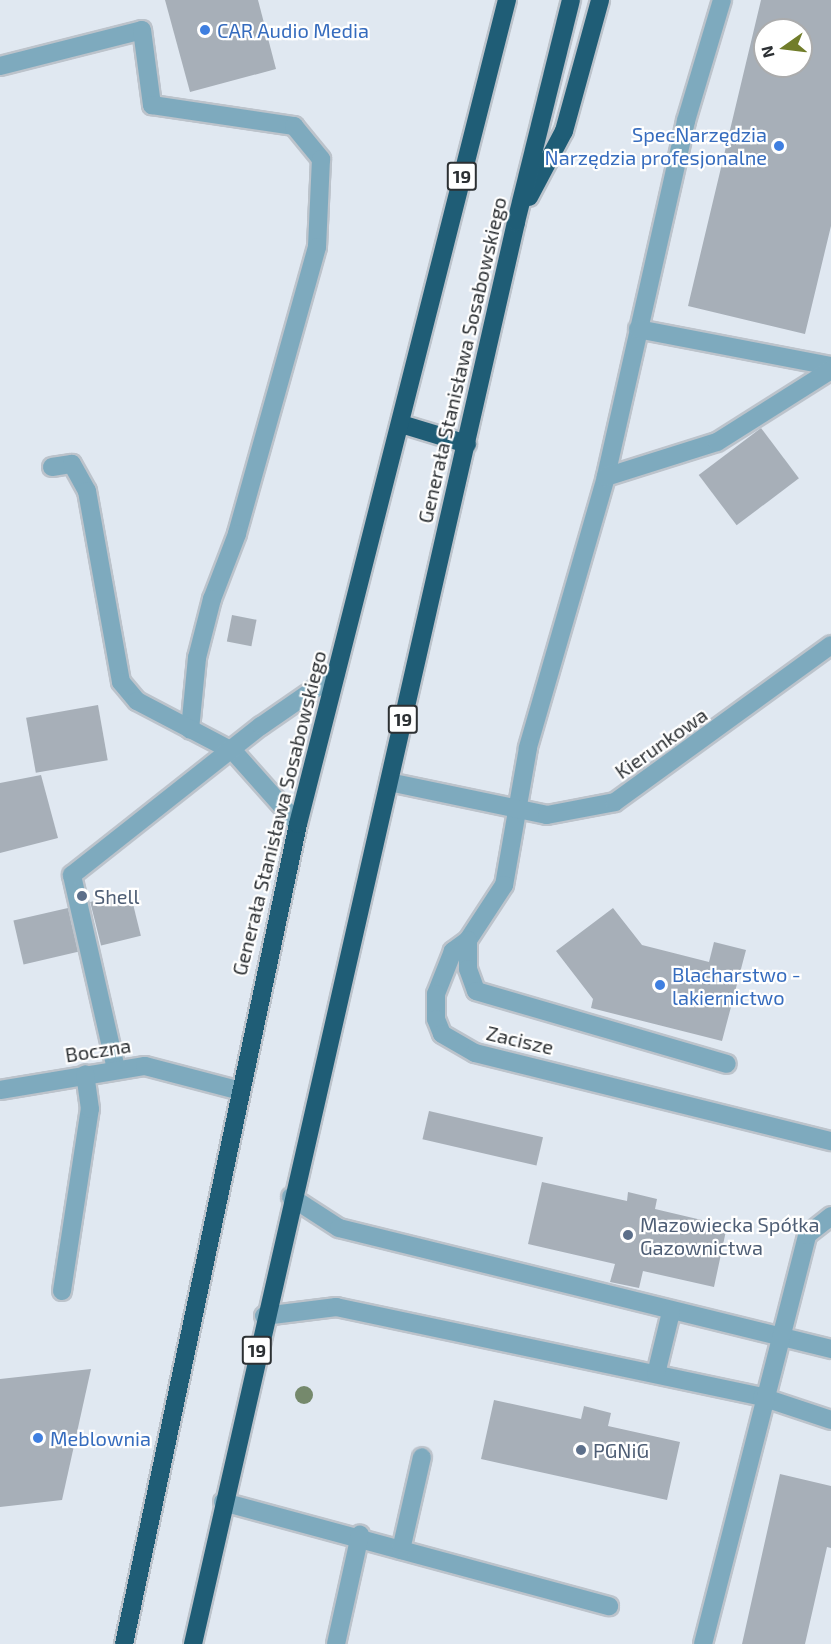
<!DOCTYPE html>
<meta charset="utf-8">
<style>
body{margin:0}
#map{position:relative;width:831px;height:1644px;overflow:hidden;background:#e0e8f1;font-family:"Exo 2",sans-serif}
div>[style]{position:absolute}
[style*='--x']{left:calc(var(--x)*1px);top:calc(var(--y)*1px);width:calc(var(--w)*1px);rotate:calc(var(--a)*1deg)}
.building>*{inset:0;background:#a7afb8;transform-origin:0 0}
.roads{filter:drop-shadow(2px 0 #bcc3cb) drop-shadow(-2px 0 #bcc3cb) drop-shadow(0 2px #bcc3cb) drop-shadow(0 -2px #bcc3cb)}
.minor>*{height:18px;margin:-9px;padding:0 9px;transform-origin:9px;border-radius:9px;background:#7eaabe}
.highway>*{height:18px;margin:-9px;padding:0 9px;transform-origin:9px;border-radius:9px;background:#1f5d76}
.trees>*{width:18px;height:18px;margin:-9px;border-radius:50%;background:#75896c}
.dots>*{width:16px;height:16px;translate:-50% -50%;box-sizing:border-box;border:3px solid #fff;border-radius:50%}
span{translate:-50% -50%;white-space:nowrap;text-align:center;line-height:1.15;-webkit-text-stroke:4.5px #fff;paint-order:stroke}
.shield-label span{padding:2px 4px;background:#fff;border:2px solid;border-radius:4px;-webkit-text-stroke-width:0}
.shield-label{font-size:18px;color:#2c3033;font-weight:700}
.shop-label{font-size:20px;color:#366cbe}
.left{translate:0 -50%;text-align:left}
.right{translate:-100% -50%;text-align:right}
.street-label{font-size:20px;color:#2c3033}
.service-label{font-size:20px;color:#4e5e75}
.north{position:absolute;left:753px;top:18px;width:60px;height:60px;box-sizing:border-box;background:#fff;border:2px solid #abacad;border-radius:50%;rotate:256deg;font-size:16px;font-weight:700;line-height:24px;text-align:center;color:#2c3033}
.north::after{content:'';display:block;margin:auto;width:21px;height:27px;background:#717d2a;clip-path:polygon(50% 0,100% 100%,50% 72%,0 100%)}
</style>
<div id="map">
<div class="building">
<div style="clip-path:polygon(165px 0,258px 0,276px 69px,190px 92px)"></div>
<div style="clip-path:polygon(evenodd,761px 0,831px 0,831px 226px,805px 334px,688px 306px,761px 0,765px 30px,801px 30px,801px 66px,765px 66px,765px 30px)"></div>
<div style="left:761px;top:428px;width:63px;height:78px;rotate:53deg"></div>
<div style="left:232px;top:615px;width:25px;height:27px;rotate:11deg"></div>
<div style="left:98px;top:705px;width:56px;height:73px;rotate:80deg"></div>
<div style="clip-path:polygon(41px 775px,58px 838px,0 853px,0 783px)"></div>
<div style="left:130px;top:892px;width:45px;height:41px;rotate:76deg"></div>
<div style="left:68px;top:908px;width:45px;height:56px;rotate:77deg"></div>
<div style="clip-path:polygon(613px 908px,642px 945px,709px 962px,714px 942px,746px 950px,722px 1041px,591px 1008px,593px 999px,556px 951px)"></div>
<div style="left:429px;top:1111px;width:117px;height:29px;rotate:13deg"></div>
<div style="clip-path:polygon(542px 1182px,627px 1201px,628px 1192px,657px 1199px,655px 1209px,727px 1226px,714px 1287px,643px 1271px,639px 1288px,610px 1282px,615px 1264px,528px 1244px)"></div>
<div style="clip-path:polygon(91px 1369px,62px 1500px,0 1507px,0 1379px)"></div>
<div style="clip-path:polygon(494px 1400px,581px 1419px,584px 1406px,611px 1413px,608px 1426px,680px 1442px,667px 1500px,481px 1459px)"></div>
<div style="clip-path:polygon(780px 1474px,831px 1486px,831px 1548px,827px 1547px,805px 1644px,742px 1644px)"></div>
</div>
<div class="roads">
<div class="minor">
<div style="--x:722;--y:0;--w:126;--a:106.6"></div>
<div style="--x:686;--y:121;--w:365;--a:102.7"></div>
<div style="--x:606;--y:477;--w:282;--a:106.1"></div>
<div style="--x:528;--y:748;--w:139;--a:99.9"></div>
<div style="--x:504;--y:885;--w:66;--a:123.2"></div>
<div style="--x:468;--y:940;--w:19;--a:144"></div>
<div style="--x:453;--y:951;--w:46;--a:111.6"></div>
<div style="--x:436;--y:994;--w:25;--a:90"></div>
<div style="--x:436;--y:1019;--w:16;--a:68"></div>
<div style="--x:442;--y:1034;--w:38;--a:30"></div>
<div style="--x:475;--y:1053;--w:367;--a:13.9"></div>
<div style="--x:0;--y:66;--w:146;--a:-14.2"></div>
<div style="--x:142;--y:30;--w:76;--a:82.4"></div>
<div style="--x:152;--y:105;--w:144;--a:8.4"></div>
<div style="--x:294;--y:126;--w:43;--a:50.7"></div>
<div style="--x:321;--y:159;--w:88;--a:92.6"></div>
<div style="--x:317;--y:247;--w:298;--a:105.6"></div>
<div style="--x:237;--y:534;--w:70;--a:111"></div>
<div style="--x:212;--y:599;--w:61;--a:104.3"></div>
<div style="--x:197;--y:658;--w:72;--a:95.6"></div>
<div style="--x:638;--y:329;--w:197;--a:10.9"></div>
<div style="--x:52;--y:467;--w:20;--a:-9"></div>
<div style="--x:72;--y:464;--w:31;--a:61"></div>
<div style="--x:87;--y:491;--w:194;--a:79.9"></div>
<div style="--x:121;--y:682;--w:25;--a:50"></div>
<div style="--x:137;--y:701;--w:110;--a:27.7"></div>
<div style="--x:234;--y:752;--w:96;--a:48.4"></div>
<div style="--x:606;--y:477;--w:116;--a:-17.5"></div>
<div style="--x:717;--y:442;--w:135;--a:-32.3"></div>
<div style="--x:389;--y:782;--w:161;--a:11.8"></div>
<div style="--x:547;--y:815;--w:69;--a:-10.8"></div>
<div style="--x:615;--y:802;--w:267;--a:-36"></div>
<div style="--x:468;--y:940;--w:29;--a:90"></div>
<div style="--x:468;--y:969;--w:23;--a:70"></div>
<div style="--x:476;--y:991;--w:261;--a:16.2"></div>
<div style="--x:116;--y:1069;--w:199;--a:-102.8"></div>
<div style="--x:72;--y:875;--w:241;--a:-38.3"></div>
<div style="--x:261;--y:726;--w:91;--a:-34.7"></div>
<div style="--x:0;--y:1090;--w:147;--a:-9.4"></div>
<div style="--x:145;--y:1066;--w:95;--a:14.6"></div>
<div style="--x:291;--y:1197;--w:57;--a:32.9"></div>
<div style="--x:339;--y:1228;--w:507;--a:13.82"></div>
<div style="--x:62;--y:1291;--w:184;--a:-81.3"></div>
<div style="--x:90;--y:1109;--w:35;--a:-98"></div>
<div style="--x:264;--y:1316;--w:73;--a:-7.1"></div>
<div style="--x:336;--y:1307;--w:435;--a:11.9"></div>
<div style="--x:762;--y:1397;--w:73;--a:18.4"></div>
<div style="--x:656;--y:1374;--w:64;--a:-76.4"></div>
<div style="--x:223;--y:1502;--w:400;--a:15.1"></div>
<div style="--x:401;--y:1550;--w:95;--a:-77.3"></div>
<div style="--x:336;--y:1644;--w:112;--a:-77.6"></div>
<div style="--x:703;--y:1644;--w:422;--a:-75.7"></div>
<div style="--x:807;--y:1235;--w:31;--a:-38"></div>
</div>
<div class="highway">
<div style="--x:529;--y:197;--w:75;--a:-62.1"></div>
<div style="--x:564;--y:131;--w:136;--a:-74.6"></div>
<div style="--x:401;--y:424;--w:69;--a:16.9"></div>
<div style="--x:124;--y:1644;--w:838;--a:-78.02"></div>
<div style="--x:298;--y:824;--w:850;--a:-75.77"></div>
<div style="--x:193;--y:1644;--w:1458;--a:-77.2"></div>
<div style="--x:516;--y:222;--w:229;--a:-76.1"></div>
</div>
</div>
<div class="trees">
<div style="left:304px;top:1395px"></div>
</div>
<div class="dots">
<div style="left:205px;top:30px;background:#3f7fe0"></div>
<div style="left:779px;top:146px;background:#3f7fe0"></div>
<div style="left:82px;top:896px;background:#5c6f8a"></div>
<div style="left:660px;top:985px;background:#3f7fe0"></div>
<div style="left:628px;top:1235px;background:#5c6f8a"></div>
<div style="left:38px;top:1438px;background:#3f7fe0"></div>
<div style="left:581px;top:1450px;background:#5c6f8a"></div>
</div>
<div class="shield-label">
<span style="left:462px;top:176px">19</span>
<span style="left:403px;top:719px">19</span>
<span style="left:257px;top:1350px">19</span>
</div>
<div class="shop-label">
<span class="left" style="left:217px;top:30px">CAR Audio Media</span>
<span class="right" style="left:767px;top:146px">SpecNarzędzia<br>Narzędzia profesjonalne</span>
<span class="left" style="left:672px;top:986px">Blacharstwo -<br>lakiernictwo</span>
<span class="left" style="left:50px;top:1438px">Meblownia</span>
</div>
<div class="street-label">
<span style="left:462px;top:360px;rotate:-77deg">Generała Stanisława Sosabowskiego</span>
<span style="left:661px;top:743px;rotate:-35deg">Kierunkowa</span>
<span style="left:279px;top:813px;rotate:-76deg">Generała Stanisława Sosabowskiego</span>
<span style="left:520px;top:1040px;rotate:13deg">Zacisze</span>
<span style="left:98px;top:1050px;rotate:-9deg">Boczna</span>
</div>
<div class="service-label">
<span class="left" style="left:94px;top:896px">Shell</span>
<span class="left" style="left:640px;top:1236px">Mazowiecka Spółka<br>Gazownictwa</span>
<span class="left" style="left:593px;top:1450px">PGNiG</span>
</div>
<div class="north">N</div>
</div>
